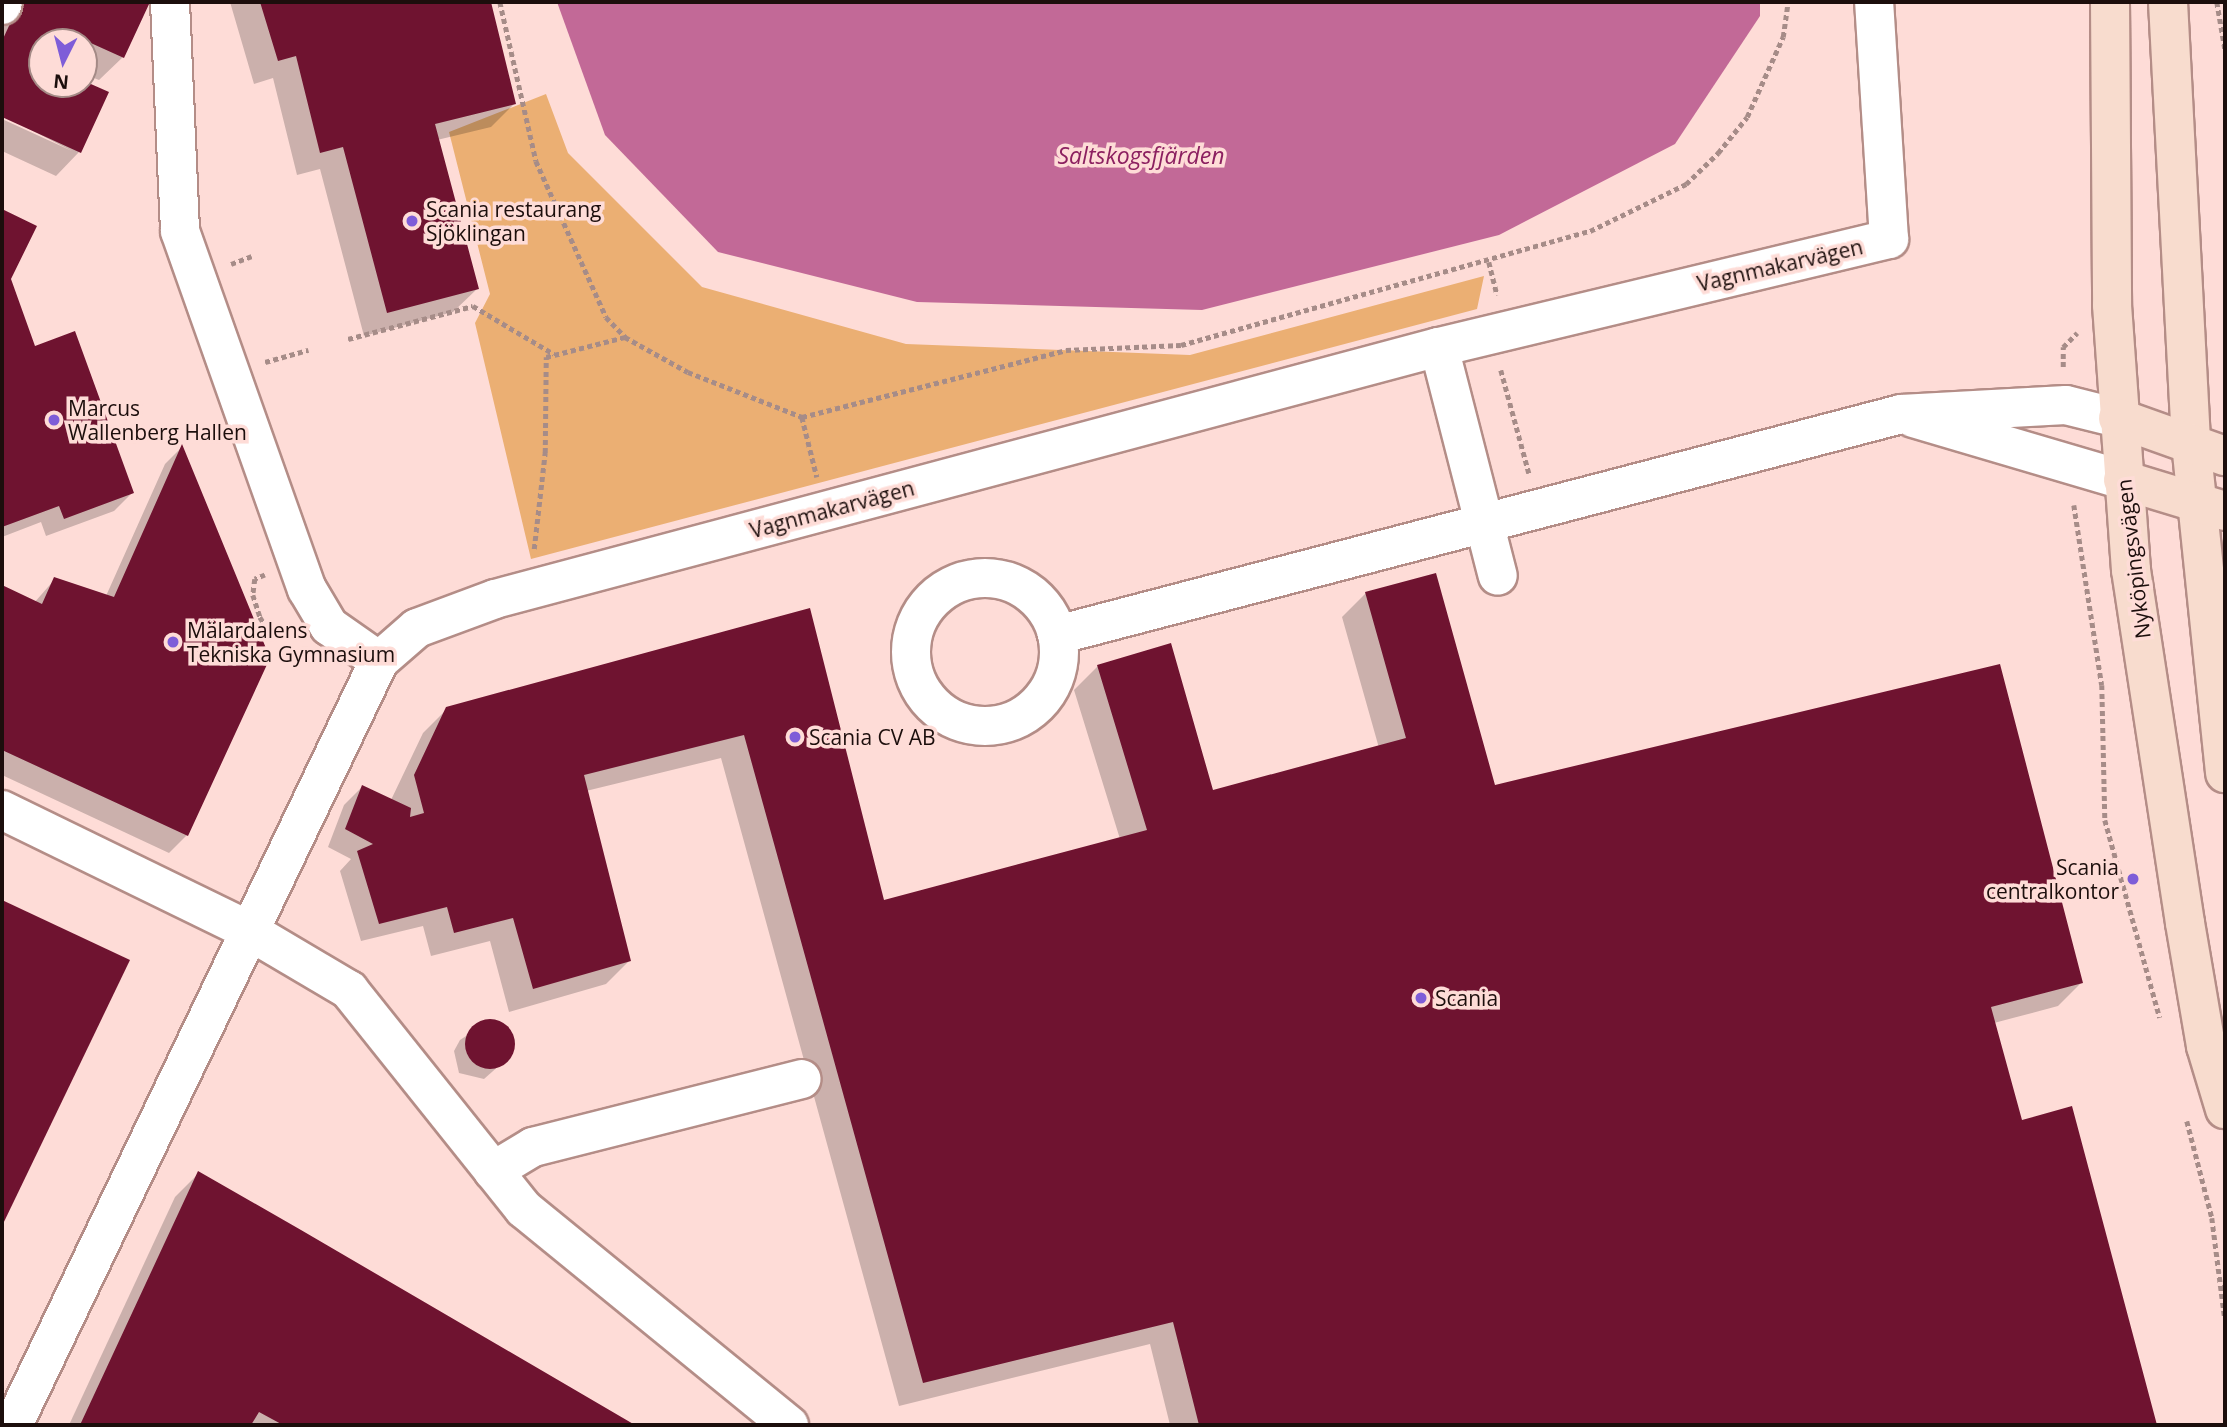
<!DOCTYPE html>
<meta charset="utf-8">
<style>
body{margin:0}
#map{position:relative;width:2227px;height:1427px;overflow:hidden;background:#fedcd7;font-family:"Open Sans",sans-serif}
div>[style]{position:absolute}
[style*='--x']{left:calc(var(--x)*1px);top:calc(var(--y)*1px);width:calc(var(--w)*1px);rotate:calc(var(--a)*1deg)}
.green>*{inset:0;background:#ebaf73}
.water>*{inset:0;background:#c26997}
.shadow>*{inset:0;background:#0003}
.building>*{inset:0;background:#6f1330}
.round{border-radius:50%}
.path>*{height:4.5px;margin-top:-2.25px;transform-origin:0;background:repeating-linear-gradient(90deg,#a68c88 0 5px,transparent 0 8.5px)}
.roads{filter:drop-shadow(2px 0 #b48d87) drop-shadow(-2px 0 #b48d87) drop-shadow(0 2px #b48d87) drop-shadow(0 -2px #b48d87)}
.minor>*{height:38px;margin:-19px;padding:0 19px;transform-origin:19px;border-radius:19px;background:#fff}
.minor>.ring{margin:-19px;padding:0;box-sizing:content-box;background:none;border:38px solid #fff;border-radius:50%}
.major>*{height:38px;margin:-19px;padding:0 19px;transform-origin:19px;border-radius:19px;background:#f8dcce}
.dots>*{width:19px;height:19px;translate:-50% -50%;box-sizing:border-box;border:4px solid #fedcd7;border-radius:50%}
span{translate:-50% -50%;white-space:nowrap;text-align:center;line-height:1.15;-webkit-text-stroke:7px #fedcd7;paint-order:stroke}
.poi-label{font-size:21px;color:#1c0e0c}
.left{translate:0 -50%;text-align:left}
.right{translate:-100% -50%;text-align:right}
.street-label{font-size:21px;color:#1c0e0c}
.water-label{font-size:23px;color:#8c2060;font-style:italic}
.frame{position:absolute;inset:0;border:4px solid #1c0e0c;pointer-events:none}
.north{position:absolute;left:28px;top:28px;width:70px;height:70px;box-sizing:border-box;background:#fedcd7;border:2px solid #a48a86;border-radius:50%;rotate:186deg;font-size:19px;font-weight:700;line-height:28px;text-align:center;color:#1c0e0c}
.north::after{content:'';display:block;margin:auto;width:24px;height:32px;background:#7e5dd8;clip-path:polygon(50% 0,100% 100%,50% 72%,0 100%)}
</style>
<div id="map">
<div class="green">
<div style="clip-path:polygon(546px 94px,568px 153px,702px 287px,906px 344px,1190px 355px,1484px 276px,1477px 309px,531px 559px,475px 323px,490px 294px,449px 132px)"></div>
</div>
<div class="water">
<div style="clip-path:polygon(557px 2px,1760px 2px,1760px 16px,1675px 144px,1499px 235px,1202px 310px,917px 302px,718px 252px,605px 135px)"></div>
</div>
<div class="shadow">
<div style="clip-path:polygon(8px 2px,148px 2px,123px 57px,99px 80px,84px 74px,84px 42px,42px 42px,42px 84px,79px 152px,56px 176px,2px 151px,2px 119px,72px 151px,2px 115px,2px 16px)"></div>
<div style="clip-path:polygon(230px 2px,489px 2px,514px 104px,491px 127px,437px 140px,477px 289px,453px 312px,364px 336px,320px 169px,297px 175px,273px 78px,254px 84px)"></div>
<div style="clip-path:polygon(2px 211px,35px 226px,9px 279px,34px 348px,132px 493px,114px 511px,46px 536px,41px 522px,2px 537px)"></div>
<div style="clip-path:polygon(182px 447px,187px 835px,169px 853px,2px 775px,2px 587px,34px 603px,55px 579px,106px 596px,165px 464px)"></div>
<div style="clip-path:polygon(1366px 593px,1494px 788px,2081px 983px,2058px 1006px,1994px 1023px,2021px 1122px,2071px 1108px,2155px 1425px,1170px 1425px,1150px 1344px,899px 1406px,721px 758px,586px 791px,629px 961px,606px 984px,509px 1012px,490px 941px,431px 956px,423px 926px,361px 941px,340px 871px,351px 859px,328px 847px,344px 805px,362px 787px,391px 800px,423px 733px,447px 709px,809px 610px,883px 902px,1120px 839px,1074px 690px,1098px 666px,1212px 793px,1379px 748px,1342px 617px)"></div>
<div style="clip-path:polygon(2px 901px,128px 961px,2px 1222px)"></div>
<div style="clip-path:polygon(490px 1020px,515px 1040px,510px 1056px,484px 1079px,459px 1073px,454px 1051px,460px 1040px)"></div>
<div style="clip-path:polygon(199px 1173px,631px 1425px,69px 1425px,175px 1197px)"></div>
</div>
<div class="building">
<div style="clip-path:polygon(20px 2px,150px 2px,124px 58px,73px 35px,70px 42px,42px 42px,42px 84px,84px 81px,109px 92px,81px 153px,2px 117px,2px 41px)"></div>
<div style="clip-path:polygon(260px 2px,491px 2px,516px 104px,435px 124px,479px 289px,387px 313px,343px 147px,320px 153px,296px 56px,278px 61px)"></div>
<div style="clip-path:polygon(2px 209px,37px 226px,11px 279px,35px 346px,75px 331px,134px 493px,64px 519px,59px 506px,2px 527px)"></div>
<div style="clip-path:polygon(182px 444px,270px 658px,188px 836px,2px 750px,2px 585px,42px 604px,54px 577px,114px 597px)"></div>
<div style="clip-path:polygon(1436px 573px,1495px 785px,2000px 664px,2083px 983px,1991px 1007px,2022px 1120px,2072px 1106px,2157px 1425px,1199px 1425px,1173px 1322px,923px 1383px,744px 735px,584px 775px,631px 961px,533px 989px,513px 918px,454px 933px,447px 907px,379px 924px,357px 851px,373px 844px,345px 829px,362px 785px,411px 808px,410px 817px,424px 813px,414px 775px,446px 707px,810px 608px,884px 900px,1147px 830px,1097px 665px,1171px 643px,1213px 790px,1406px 738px,1365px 592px)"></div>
<div style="clip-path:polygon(2px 900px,130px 960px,2px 1226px)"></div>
<div class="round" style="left:465px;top:1019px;width:50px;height:50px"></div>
<div style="clip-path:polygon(198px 1171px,301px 1230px,635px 1425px,283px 1425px,259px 1412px,251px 1425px,80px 1425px)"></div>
</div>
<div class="path">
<div style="--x:500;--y:2;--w:163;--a:77.2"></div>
<div style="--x:536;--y:161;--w:171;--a:65.8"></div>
<div style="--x:606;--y:317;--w:28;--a:46"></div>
<div style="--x:625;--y:337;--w:72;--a:29.1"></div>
<div style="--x:688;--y:372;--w:123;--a:21.5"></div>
<div style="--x:802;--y:417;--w:272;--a:-14.2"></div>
<div style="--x:1066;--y:350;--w:115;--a:-2.5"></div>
<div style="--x:1181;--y:345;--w:425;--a:-15.6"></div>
<div style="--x:1590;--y:231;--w:107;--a:-26.1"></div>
<div style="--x:1686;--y:184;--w:45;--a:-44.1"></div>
<div style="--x:1718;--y:153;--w:46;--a:-51.1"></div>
<div style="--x:1747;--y:117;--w:88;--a:-65.8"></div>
<div style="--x:1783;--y:37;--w:35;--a:-82"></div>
<div style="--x:2217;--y:2;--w:48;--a:80.3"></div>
<div style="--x:1489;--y:262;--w:34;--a:76"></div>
<div style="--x:231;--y:264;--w:22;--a:-21"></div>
<div style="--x:348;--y:339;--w:129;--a:-14.8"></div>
<div style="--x:473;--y:306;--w:94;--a:30.7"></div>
<div style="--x:265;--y:362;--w:45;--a:-15.6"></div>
<div style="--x:2063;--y:367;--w:20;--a:-90"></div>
<div style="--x:2063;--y:347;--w:20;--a:-45"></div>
<div style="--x:1501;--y:370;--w:107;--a:74.8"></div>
<div style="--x:802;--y:417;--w:62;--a:76"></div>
<div style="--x:2074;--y:505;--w:182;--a:81.2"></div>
<div style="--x:2102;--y:685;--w:135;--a:88.7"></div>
<div style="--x:2105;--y:820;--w:205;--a:74.5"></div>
<div style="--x:534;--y:549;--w:97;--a:-83.5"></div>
<div style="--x:545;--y:453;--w:96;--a:-89.4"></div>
<div style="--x:546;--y:357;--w:81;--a:-14.2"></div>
<div style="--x:265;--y:575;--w:11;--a:158"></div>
<div style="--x:255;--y:579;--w:16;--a:97"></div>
<div style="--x:253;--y:595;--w:23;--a:72"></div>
<div style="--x:260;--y:617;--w:19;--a:58"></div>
<div style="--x:270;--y:633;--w:21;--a:-3"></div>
<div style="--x:2187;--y:1121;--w:100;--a:75.5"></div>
<div style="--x:2212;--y:1218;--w:102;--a:82.7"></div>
</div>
<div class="roads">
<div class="minor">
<div style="--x:170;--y:2;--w:229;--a:87.5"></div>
<div style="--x:180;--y:231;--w:380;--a:70.5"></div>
<div style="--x:307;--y:589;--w:43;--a:59.3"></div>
<div style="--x:329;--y:626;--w:61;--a:35"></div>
<div style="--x:2;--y:5;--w:3;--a:-72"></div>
<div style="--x:1439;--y:347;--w:463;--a:-13.5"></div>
<div style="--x:1889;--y:239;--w:237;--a:-93.6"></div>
<div style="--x:1913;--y:418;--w:219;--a:16.4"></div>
<div class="ring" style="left:911px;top:578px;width:110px;height:110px"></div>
<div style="--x:1057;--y:635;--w:872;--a:-14.67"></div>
<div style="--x:1901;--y:414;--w:165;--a:-3.1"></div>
<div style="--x:2066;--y:405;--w:54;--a:14"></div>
<div style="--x:2;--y:810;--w:271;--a:26"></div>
<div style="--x:246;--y:929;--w:120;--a:30.6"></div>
<div style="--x:349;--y:990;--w:280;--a:51.4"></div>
<div style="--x:524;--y:1209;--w:342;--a:39.2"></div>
<div style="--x:493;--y:1171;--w:47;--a:-31"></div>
<div style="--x:533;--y:1147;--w:277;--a:-14.2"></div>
<div style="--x:13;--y:1425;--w:847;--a:-64.4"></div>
<div style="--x:379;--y:661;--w:50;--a:-41"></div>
<div style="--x:417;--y:628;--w:83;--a:-20.4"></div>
<div style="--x:495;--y:599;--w:977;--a:-14.95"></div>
<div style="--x:1439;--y:347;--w:236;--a:75.6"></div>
</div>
<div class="major">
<div style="--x:2110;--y:2;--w:303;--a:89.6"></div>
<div style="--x:2112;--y:305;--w:266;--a:85.9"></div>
<div style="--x:2131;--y:570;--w:357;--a:81.3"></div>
<div style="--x:2185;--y:923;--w:125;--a:80.3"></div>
<div style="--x:2206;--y:1046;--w:66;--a:73.2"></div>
<div style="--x:2168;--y:2;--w:442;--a:87"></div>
<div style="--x:2191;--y:443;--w:332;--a:84.1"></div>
<div style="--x:2118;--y:418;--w:114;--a:19.6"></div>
<div style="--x:2123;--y:480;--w:107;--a:16.9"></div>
</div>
</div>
<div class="dots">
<div style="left:412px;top:221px;background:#7e5dd8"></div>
<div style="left:54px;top:420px;background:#7e5dd8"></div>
<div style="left:173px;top:642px;background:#7e5dd8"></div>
<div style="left:795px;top:737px;background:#7e5dd8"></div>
<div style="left:2133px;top:879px;background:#7e5dd8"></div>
<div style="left:1421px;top:998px;background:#7e5dd8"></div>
</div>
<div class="poi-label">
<span class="left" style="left:426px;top:221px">Scania restaurang<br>Sjöklingan</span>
<span class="left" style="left:68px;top:420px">Marcus<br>Wallenberg Hallen</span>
<span class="left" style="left:187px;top:642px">Mälardalens<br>Tekniska Gymnasium</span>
<span class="left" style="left:809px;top:737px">Scania CV AB</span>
<span class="right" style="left:2119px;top:879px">Scania<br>centralkontor</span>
<span class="left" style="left:1435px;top:998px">Scania</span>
</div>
<div class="street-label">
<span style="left:1780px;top:265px;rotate:-13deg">Vagnmakarvägen</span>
<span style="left:832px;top:509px;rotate:-15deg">Vagnmakarvägen</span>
<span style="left:2133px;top:559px;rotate:-97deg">Nyköpingsvägen</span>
</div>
<div class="water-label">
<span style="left:1141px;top:155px">Saltskogsfjärden</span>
</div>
<div class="frame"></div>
<div class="north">N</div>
</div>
